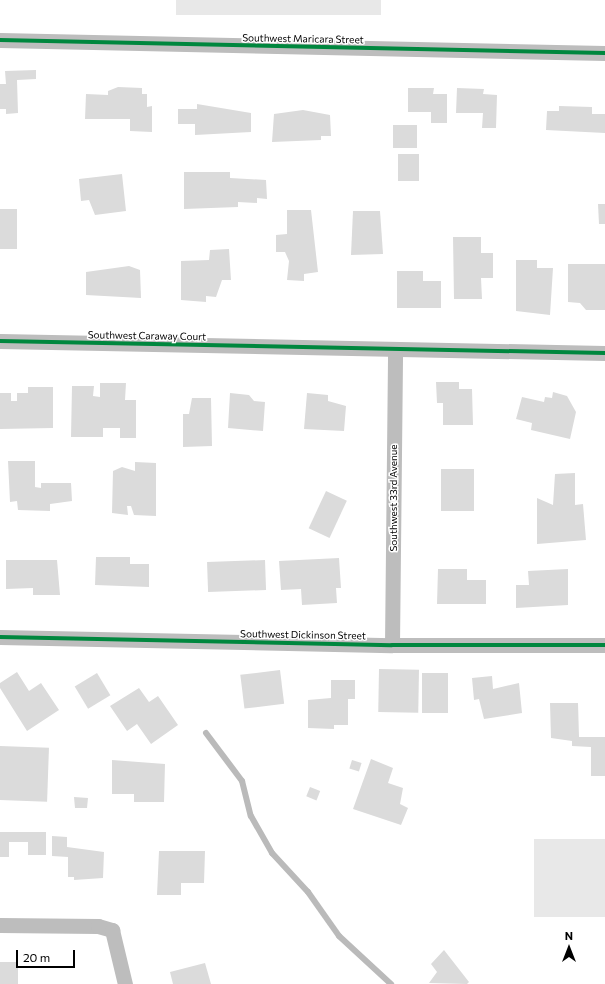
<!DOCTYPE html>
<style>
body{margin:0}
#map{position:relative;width:605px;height:984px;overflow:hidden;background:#fff;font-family:Commissioner,sans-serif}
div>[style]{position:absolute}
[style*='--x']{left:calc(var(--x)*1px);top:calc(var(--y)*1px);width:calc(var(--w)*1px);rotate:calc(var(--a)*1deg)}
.green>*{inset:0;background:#e8e8e8;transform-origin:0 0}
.stream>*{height:6px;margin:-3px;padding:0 3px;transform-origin:3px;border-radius:3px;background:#bababa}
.building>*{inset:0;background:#dbdbdb;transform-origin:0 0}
.street>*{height:15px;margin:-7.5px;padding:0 7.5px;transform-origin:7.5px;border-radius:7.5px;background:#bdbdbd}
.cycleway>*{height:4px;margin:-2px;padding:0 2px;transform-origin:2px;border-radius:2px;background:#00873e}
span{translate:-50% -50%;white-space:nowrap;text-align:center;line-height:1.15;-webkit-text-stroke:3px #fff;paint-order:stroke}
.street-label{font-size:10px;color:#000}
.north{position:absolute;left:549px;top:928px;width:40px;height:40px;-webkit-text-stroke:3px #fff;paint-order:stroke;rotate:0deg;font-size:11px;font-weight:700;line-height:16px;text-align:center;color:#000}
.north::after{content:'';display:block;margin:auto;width:14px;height:18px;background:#000;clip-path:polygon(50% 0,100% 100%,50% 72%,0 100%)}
.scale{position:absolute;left:16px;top:950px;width:59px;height:18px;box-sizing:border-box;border:2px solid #000;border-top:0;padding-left:5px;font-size:12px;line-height:14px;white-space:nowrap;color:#000;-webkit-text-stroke:3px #fff;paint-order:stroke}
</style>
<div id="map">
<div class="green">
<div style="left:176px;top:0;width:205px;height:15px"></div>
<div style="left:534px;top:839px;width:71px;height:78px"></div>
</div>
<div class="stream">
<div style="--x:206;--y:733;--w:60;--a:53.1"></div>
<div style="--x:242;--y:781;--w:36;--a:76"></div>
<div style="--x:251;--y:816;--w:43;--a:60.4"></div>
<div style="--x:272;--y:853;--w:53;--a:47.3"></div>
<div style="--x:308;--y:892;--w:54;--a:54.8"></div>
<div style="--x:339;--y:936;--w:71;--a:42.7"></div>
</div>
<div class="building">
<div style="clip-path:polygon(36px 70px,36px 79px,17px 80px,18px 113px,6px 114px,6px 109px,0 109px,0 84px,6px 84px,5px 71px)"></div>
<div style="clip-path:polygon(118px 87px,142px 88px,142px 94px,147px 94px,147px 107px,152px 106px,152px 132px,130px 131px,130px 119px,85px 119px,86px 94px,108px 95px,108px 91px)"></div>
<div style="clip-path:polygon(408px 88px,434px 88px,433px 94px,447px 94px,447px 123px,431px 123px,431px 112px,408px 112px)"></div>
<div style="clip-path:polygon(457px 88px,484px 89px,483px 94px,497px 95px,496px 128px,482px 128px,483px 113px,456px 113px)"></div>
<div style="clip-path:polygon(197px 104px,251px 113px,251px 132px,195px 135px,195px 124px,178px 124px,178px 109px,197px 109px)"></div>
<div style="clip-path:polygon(559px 106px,592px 107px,592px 114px,605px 114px,605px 133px,546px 130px,547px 111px,559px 111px)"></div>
<div style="clip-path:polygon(303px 110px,330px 115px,331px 136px,321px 136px,321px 140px,272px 142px,274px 114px)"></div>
<div style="left:393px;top:125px;width:24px;height:23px"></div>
<div style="left:398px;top:154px;width:21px;height:27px"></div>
<div style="clip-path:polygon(184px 172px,230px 172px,230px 178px,266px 180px,267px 199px,257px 198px,257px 203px,238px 202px,238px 207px,184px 209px)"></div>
<div style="clip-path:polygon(122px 174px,126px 211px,95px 215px,89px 200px,81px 201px,79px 179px)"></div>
<div style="clip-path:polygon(598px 204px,605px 204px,605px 224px,599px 224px)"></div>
<div style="left:0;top:209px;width:17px;height:40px"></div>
<div style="clip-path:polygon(287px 210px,311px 210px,318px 272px,304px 274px,304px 281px,287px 280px,289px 261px,285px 252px,276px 252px,276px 235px,287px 234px)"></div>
<div style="clip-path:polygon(353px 211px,380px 211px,383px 254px,351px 255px)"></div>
<div style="clip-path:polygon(453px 237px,481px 237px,481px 253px,493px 253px,493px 278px,481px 278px,482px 299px,454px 299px)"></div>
<div style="clip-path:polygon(229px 249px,231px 280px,222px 280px,216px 297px,206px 296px,206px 302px,181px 300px,181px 261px,209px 260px,210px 250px)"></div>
<div style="clip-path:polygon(516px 260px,537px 260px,537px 268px,553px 268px,550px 315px,516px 311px)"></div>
<div style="clip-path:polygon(568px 264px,605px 264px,605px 310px,586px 310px,580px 303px,568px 302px)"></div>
<div style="clip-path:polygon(129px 266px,140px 270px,141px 298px,86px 295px,86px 272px)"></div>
<div style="clip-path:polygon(397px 271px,423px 271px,423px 281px,441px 281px,441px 308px,397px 308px)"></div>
<div style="clip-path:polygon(436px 382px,459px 382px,459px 389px,472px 389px,473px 425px,443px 425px,443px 403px,437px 403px)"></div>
<div style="clip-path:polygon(100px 383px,126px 383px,125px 400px,136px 400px,136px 438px,120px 438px,120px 428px,103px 428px,103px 437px,71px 437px,72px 386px,94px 386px,93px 396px,100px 397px)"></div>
<div style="clip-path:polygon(28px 387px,53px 387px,53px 428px,0 429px,0 393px,11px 393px,11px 401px,17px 401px,17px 393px,28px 393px)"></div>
<div style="clip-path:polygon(553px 392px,567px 396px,576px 412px,570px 439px,531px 430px,532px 423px,516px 419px,522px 397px,544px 402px,545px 397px,552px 398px)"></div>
<div style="clip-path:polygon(230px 393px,249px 395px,254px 401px,265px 402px,263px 431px,228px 428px)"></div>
<div style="clip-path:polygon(307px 393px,328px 395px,328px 401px,346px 406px,344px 431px,304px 429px)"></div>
<div style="clip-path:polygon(192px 398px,211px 398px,212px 446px,183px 447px,183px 414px,189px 414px)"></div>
<div style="clip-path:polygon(8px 461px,35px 461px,35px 487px,41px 488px,41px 483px,71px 483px,72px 501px,50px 504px,50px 511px,18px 510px,17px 501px,10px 502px)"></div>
<div style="clip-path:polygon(135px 462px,156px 463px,156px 516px,134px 515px,131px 506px,127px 506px,128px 515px,112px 513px,113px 471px,122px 467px,135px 471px)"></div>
<div style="left:441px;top:469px;width:33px;height:42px"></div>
<div style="clip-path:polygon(575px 473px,575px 505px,583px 504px,586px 540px,537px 544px,537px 498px,553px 505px,555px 474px)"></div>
<div style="left:326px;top:491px;width:23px;height:41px;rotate:25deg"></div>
<div style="clip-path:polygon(96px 557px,130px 557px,130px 564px,149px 564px,149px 587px,95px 585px)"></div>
<div style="clip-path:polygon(339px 558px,341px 588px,336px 588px,337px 603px,302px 605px,301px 589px,281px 590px,279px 561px)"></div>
<div style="clip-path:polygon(6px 560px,57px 560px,60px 595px,33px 595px,33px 588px,6px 589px)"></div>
<div style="left:265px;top:560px;width:30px;height:58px;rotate:88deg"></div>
<div style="clip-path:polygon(438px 569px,467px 569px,467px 580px,486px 580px,486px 604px,437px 604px)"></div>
<div style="clip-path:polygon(568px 569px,568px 605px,516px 608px,516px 585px,529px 585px,528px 571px)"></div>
<div style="left:379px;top:669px;width:40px;height:43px;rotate:1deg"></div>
<div style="left:280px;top:670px;width:34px;height:40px;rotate:83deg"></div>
<div style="clip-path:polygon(17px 672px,29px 691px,41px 683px,59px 710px,27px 731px,0 688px,0 683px)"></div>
<div style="left:97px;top:673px;width:26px;height:26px;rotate:59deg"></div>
<div style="left:422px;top:673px;width:26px;height:40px"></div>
<div style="clip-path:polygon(492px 676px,493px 689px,519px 683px,522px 713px,484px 719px,479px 699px,474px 700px,472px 678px)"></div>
<div style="clip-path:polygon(331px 680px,355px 680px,355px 699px,348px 699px,348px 725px,334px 725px,334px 729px,308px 728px,308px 700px,331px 698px)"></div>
<div style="clip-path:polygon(139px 688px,149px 702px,158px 696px,178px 725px,151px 744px,137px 724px,127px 731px,110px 706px)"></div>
<div style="clip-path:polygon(550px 703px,578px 703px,579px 737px,605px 737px,605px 776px,591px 776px,591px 747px,572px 746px,572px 741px,551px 738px)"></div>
<div style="left:0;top:746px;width:49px;height:54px;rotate:2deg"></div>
<div style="clip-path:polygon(371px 759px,393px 768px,388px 783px,403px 788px,400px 804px,408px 808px,401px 825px,353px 809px)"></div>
<div style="clip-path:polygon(112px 760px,165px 764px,164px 802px,134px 802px,134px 794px,112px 794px)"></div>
<div style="left:352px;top:760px;width:10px;height:9px;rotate:17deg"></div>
<div style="left:310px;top:787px;width:11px;height:10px;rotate:22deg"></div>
<div style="clip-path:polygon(74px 797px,88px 798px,87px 808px,75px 808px)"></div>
<div style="clip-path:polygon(0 832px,46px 832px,46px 855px,28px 855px,28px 842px,9px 842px,9px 857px,0 857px)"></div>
<div style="clip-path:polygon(52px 836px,67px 837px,67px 847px,104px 852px,103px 878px,74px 880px,74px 877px,68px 877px,68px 857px,52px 856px)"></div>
<div style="clip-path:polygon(159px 851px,205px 851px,204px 883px,181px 883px,181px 895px,157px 895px)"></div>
<div style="clip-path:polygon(444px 950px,469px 982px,467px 984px,429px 983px,437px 972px,431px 964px)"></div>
<div style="left:0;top:962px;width:18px;height:22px"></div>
<div style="clip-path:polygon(205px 963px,211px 984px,173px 984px,170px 972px)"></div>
</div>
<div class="street">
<div style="--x:0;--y:40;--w:605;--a:1.23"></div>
<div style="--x:0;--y:341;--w:605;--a:1.14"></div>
<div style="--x:0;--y:637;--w:392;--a:1.2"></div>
<div style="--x:392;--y:645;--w:213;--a:0"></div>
<div style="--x:392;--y:645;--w:294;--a:-89.4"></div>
<div style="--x:0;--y:925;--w:98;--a:0.6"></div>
<div style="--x:98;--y:926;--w:15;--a:16"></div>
<div style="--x:112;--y:930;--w:56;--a:76.5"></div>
</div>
<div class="cycleway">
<div style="--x:0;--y:40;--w:605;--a:1.23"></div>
<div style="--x:0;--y:341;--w:605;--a:1.14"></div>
<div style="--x:0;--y:637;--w:392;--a:1.2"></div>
<div style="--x:392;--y:645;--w:213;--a:0"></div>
</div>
<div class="street-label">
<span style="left:303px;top:39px;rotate:1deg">Southwest Maricara Street</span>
<span style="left:147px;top:336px;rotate:1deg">Southwest Caraway Court</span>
<span style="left:394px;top:498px;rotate:-90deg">Southwest 33rd Avenue</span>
<span style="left:303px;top:635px;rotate:1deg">Southwest Dickinson Street</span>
</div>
<div class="north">N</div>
<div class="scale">20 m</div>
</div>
